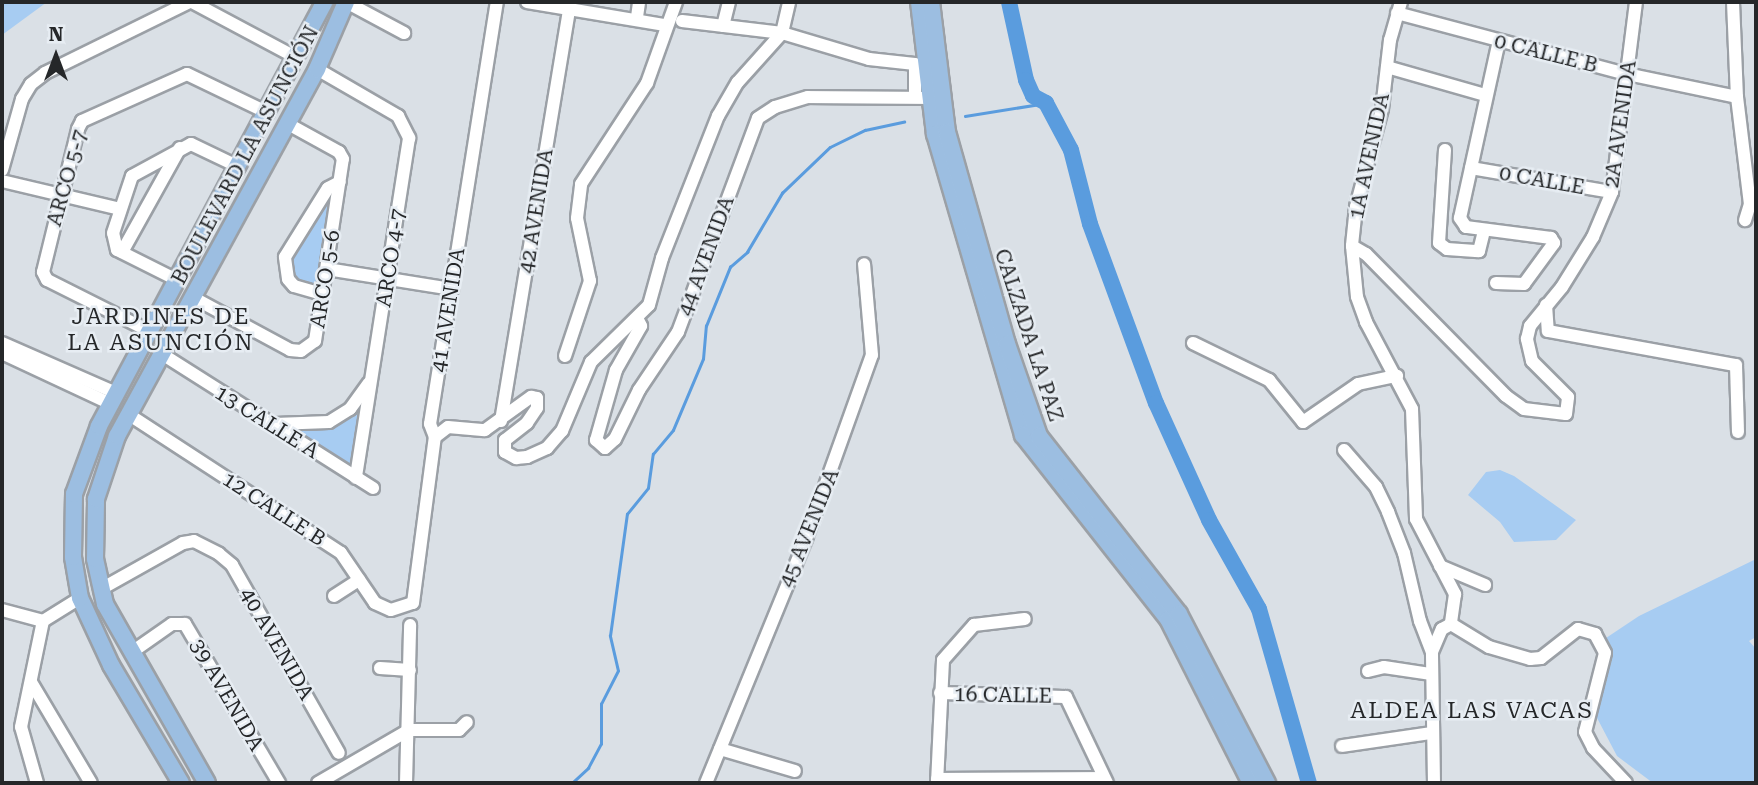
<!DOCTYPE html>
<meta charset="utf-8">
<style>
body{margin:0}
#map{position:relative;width:1758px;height:785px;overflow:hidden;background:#dae0e6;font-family:"Roboto Serif",serif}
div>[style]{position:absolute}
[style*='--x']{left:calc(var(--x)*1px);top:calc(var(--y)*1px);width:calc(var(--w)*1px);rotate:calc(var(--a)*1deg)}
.green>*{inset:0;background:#a7ccf2}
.stream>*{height:2.5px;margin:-1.25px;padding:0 1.25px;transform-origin:1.25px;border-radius:1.25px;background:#5a9cde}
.river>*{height:16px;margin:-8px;padding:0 8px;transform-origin:8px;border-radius:8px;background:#5a9cde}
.roads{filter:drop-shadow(2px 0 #9ba0a6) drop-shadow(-2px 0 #9ba0a6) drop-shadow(0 2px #9ba0a6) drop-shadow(0 -2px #9ba0a6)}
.minor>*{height:12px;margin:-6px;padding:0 6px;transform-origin:6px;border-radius:6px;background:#fff}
.major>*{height:16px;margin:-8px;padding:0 8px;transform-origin:8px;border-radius:8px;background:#9cbee1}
span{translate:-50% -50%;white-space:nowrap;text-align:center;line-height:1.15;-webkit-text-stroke:5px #e7edf3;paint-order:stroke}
.street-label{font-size:21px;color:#252729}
.neighbourhood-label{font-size:23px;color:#252729;letter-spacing:2px}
.frame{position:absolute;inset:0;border:4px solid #252729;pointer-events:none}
.north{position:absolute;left:21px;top:21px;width:70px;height:70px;-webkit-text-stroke:5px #e7edf3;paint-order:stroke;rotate:0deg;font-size:19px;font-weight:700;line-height:28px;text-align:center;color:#252729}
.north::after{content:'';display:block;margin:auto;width:24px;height:32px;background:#252729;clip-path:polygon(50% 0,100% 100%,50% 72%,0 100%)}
</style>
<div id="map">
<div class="green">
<div style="clip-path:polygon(2px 2px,47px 2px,2px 35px)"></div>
<div style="clip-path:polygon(337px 187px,321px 291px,295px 283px,288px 258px)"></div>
<div style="clip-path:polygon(367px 394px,354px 473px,284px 427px,329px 426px)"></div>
<div style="clip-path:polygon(1500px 470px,1514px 476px,1576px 520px,1556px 540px,1514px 542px,1500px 522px,1468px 495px,1486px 472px)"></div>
<div style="clip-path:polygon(1756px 559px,1756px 637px,1749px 641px,1756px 649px,1756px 783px,1653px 783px,1617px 756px,1596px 716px,1600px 642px,1639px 616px)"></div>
</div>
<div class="stream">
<div style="--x:965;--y:116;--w:82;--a:-9.1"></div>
<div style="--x:572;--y:783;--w:22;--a:-43"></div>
<div style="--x:588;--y:768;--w:27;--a:-62"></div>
<div style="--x:601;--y:744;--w:40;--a:-90"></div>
<div style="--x:601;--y:704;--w:37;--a:-63"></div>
<div style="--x:618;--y:671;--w:36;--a:-103"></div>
<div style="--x:610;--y:636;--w:123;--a:-82.1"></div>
<div style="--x:627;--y:514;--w:33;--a:-51"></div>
<div style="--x:648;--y:488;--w:34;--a:-82"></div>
<div style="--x:653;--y:454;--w:31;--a:-50"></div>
<div style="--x:673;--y:430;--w:77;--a:-67.1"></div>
<div style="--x:703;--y:359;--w:33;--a:-85"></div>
<div style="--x:706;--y:326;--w:64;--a:-67.9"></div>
<div style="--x:730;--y:267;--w:23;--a:-41"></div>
<div style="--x:747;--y:252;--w:69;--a:-59.3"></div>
<div style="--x:782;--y:193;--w:66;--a:-43.8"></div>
<div style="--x:830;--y:147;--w:39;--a:-26"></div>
<div style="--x:865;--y:130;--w:40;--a:-12"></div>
</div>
<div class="river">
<div style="--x:1009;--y:2;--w:80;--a:77.7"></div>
<div style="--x:1026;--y:80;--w:17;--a:66"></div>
<div style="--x:1033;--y:96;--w:15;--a:28"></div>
<div style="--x:1046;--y:103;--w:53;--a:62"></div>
<div style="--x:1071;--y:150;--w:76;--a:75.6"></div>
<div style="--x:1090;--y:224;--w:191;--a:69.8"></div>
<div style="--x:1156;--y:403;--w:128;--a:65.6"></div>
<div style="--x:1209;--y:520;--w:102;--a:60.7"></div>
<div style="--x:1259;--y:609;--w:181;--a:74"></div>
</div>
<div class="roads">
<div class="minor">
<div style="--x:192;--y:2;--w:119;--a:28.1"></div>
<div style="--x:346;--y:2;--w:66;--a:28.1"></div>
<div style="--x:527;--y:2;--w:140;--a:9.5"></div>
<div style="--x:1401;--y:2;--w:40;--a:106"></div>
<div style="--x:1390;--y:40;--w:69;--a:96.6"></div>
<div style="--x:1382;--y:109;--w:101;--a:104.9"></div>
<div style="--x:1356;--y:207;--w:39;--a:96"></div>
<div style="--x:1352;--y:246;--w:51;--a:84.4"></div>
<div style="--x:1357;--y:297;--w:27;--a:70"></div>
<div style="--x:1366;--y:322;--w:98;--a:62.1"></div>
<div style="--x:1412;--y:409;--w:110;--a:87.9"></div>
<div style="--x:1416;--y:519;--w:85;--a:62.5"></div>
<div style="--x:1455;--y:594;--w:30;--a:98"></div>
<div style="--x:1733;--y:2;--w:95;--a:87.6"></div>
<div style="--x:1737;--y:97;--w:108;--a:83.1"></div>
<div style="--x:1750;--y:204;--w:17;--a:107"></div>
<div style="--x:1397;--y:13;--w:238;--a:14.9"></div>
<div style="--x:1627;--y:74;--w:112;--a:11.8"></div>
<div style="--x:637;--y:17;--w:15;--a:-82"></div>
<div style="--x:682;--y:21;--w:101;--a:6.8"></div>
<div style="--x:782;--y:33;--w:91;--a:16.6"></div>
<div style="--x:869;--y:59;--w:46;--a:6.2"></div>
<div style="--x:915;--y:64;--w:31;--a:90"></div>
<div style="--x:723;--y:26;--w:25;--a:-76"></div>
<div style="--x:1387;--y:67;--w:102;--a:15.9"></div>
<div style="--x:317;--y:69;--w:94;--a:30.1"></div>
<div style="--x:398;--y:116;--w:25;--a:63"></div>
<div style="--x:409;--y:138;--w:344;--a:98.9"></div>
<div style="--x:1445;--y:150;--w:93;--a:93.7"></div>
<div style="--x:1439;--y:243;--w:10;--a:37"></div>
<div style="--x:1447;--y:249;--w:32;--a:4"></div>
<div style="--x:1479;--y:251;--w:21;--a:-76"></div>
<div style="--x:1471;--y:168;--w:143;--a:9.7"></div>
<div style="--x:2;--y:170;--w:74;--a:-74.3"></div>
<div style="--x:22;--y:99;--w:17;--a:-59"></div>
<div style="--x:31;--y:84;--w:18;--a:-38"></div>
<div style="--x:45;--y:73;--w:161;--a:-26.2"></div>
<div style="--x:2;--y:181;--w:121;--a:13.3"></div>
<div style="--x:1352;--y:246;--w:16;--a:30"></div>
<div style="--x:1366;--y:254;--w:199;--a:45.4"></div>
<div style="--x:1506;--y:396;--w:22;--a:36"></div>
<div style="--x:1524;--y:409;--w:42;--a:6.8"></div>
<div style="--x:1566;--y:414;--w:17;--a:-83"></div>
<div style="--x:1568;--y:397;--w:51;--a:-135"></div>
<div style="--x:1532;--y:361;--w:23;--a:-103"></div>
<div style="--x:1527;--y:339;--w:13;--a:-77"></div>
<div style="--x:1530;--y:326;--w:50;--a:-50.6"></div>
<div style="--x:1562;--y:287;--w:59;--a:-58.2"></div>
<div style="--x:1593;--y:237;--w:49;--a:-67.1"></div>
<div style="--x:1612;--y:192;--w:192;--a:-82.8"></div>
<div style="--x:122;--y:252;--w:119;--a:-60.9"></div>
<div style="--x:327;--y:269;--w:127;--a:9.1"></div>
<div style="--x:177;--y:280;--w:67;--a:-153.4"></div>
<div style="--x:117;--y:250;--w:17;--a:-103"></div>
<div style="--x:113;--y:233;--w:60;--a:-71.6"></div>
<div style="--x:132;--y:176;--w:67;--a:-28.5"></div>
<div style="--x:191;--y:144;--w:53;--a:25.6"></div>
<div style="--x:1496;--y:283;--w:28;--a:2"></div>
<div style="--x:1524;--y:284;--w:51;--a:-53.8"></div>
<div style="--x:1554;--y:243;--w:6;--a:-121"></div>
<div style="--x:1551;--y:238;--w:86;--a:-172.6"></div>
<div style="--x:1466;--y:227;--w:11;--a:-124"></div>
<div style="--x:1460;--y:218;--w:181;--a:-77.6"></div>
<div style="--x:322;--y:294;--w:29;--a:-164"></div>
<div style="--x:294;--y:286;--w:9;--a:-131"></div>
<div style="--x:288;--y:279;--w:22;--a:-98"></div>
<div style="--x:285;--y:257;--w:81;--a:-58.1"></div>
<div style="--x:328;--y:188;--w:13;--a:-27"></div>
<div style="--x:194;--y:298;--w:109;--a:28.4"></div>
<div style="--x:290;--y:350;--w:11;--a:5"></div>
<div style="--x:301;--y:351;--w:17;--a:-36"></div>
<div style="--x:315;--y:341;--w:184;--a:-81.3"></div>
<div style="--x:343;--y:159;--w:8;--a:-120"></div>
<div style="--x:339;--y:152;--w:58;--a:-151.2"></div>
<div style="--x:1546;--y:305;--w:26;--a:86"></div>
<div style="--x:1548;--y:331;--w:191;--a:10.3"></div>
<div style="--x:1736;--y:365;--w:67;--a:88.3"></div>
<div style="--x:637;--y:318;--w:9;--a:63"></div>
<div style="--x:641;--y:326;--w:51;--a:119.6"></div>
<div style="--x:616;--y:370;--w:73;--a:105.9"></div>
<div style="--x:596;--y:440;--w:12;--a:42"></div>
<div style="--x:605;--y:448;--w:13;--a:-42"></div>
<div style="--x:615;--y:439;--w:55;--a:-63.9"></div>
<div style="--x:639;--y:390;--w:70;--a:-56.1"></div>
<div style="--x:678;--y:332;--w:228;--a:-69.5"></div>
<div style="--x:758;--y:118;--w:20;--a:-33"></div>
<div style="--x:775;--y:107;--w:34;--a:-17"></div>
<div style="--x:808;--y:97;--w:121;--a:0.5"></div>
<div style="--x:149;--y:331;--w:114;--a:-153.4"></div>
<div style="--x:47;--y:280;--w:9;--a:-117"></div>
<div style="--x:43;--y:272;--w:147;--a:-76.2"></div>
<div style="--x:78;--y:129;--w:9;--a:-63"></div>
<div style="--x:82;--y:121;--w:115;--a:-24.1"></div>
<div style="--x:187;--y:74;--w:90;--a:25.7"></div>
<div style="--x:2;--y:343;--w:124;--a:23.7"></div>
<div style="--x:1193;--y:343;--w:85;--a:26"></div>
<div style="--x:1269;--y:380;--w:54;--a:51"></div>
<div style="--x:1303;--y:422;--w:67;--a:-34.6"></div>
<div style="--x:1358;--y:384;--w:40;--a:-12"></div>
<div style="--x:2;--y:353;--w:120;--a:25.1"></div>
<div style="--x:162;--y:354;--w:250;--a:32.4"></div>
<div style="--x:565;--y:356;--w:79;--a:-71.6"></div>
<div style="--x:590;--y:281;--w:64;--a:-101.7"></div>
<div style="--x:577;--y:218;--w:34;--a:-83"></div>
<div style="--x:581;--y:184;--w:121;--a:-56.8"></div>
<div style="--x:647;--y:83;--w:86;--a:-70.3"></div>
<div style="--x:128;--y:414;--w:254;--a:33.1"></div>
<div style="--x:341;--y:553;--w:60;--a:55.8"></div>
<div style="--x:375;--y:603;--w:17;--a:24"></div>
<div style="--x:391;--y:610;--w:23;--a:-18"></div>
<div style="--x:413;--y:603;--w:167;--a:-82.5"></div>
<div style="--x:435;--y:437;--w:14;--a:-111"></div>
<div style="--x:430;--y:424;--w:427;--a:-81"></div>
<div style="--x:501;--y:421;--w:425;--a:-80.6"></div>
<div style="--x:275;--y:424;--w:54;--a:-2.1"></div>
<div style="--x:329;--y:422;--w:25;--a:-32"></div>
<div style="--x:350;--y:409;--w:32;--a:-54"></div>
<div style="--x:435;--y:437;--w:16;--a:-38"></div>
<div style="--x:448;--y:427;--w:37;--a:5"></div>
<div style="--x:485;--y:430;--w:57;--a:-35.7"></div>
<div style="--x:531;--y:397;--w:6;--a:9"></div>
<div style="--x:537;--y:398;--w:10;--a:90"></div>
<div style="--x:537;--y:408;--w:18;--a:124"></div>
<div style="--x:527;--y:423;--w:28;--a:142"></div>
<div style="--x:505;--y:440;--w:12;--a:90"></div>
<div style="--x:505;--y:452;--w:13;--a:29"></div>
<div style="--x:516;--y:458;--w:11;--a:-5"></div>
<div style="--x:527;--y:457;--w:22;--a:-24"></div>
<div style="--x:547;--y:448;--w:23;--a:-49"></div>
<div style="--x:562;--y:431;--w:75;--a:-67.2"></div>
<div style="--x:591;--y:362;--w:81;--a:-44.5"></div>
<div style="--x:649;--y:305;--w:49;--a:-74.5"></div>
<div style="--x:662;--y:258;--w:153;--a:-68.5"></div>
<div style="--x:718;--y:116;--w:39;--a:-60"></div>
<div style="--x:738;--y:82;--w:66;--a:-48.1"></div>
<div style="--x:782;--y:33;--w:32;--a:-77"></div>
<div style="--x:1344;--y:450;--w:49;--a:49.1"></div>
<div style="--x:1376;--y:487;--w:28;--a:64"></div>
<div style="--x:1388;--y:512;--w:44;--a:68.7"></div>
<div style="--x:1404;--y:553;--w:70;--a:76.8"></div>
<div style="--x:1420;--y:621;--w:33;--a:69"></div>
<div style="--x:1440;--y:566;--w:49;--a:22.9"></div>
<div style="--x:101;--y:589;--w:94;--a:-29.3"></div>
<div style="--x:183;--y:543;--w:11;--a:-10"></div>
<div style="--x:194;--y:541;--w:28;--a:27"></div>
<div style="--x:219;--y:554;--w:17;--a:40"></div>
<div style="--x:232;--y:565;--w:216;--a:60.4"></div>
<div style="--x:334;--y:596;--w:30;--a:-33"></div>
<div style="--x:2;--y:610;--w:42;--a:15"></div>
<div style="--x:43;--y:621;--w:44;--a:-31.9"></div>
<div style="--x:1451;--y:624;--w:44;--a:31.2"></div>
<div style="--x:1489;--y:647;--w:43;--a:16.3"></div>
<div style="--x:1530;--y:659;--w:11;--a:-5"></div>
<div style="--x:1541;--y:658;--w:47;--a:-38.1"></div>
<div style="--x:1578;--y:629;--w:18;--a:16"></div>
<div style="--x:1595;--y:634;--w:21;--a:62"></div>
<div style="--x:1605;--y:653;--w:81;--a:104.2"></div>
<div style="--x:1585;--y:732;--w:18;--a:63"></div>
<div style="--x:1593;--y:748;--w:48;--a:46.7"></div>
<div style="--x:132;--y:652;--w:49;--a:-35"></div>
<div style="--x:172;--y:624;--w:13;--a:0"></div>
<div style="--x:185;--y:624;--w:185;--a:59.4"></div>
<div style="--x:380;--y:668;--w:30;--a:4"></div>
<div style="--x:1368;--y:671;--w:16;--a:-14"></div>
<div style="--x:1384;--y:667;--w:48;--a:8.5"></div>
<div style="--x:31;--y:682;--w:117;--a:59.3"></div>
<div style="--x:940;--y:693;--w:126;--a:1.8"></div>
<div style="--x:1066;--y:697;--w:95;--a:64.5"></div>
<div style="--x:1342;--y:746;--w:90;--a:-8.3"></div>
<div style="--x:720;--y:749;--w:78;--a:16.3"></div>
<div style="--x:937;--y:779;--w:167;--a:-0.3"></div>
<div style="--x:37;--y:783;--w:58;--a:-105.9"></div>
<div style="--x:21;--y:727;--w:108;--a:-78.3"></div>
<div style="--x:318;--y:783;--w:105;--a:-30.2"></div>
<div style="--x:409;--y:730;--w:50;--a:0"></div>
<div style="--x:459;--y:730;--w:11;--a:-45"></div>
<div style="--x:406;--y:783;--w:158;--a:-88.5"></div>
<div style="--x:706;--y:783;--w:264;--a:-67.7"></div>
<div style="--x:806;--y:539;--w:195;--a:-70.3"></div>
<div style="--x:872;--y:355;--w:91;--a:-95"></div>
<div style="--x:937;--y:783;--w:123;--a:-87.2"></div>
<div style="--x:943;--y:660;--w:47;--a:-48.5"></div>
<div style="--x:974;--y:625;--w:51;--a:-6.7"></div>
<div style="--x:1434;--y:783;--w:131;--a:-90.9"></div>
<div style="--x:1432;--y:652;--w:25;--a:-67"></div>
<div style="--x:1442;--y:629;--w:10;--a:-29"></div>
</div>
<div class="major">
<div style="--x:919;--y:2;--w:133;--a:83.1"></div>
<div style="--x:935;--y:134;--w:314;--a:73.7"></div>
<div style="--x:1023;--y:435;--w:234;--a:51.8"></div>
<div style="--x:1168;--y:619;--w:184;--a:63.2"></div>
<div style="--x:931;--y:2;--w:131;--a:83"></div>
<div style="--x:947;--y:132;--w:220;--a:74.2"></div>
<div style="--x:1007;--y:344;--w:97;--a:70.8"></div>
<div style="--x:1039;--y:436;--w:226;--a:51.8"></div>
<div style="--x:1179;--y:614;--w:191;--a:62.5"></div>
<div style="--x:181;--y:783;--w:137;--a:-120.7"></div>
<div style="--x:111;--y:665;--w:74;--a:-114.8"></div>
<div style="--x:80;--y:598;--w:42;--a:-99.7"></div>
<div style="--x:73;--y:557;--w:63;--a:-89.1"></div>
<div style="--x:74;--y:494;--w:72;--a:-69.8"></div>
<div style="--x:99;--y:426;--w:480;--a:-62"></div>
<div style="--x:207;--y:783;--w:206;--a:-119.7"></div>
<div style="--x:105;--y:604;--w:46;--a:-102.5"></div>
<div style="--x:95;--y:559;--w:60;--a:-89"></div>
<div style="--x:96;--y:499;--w:66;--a:-71.6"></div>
<div style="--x:117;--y:436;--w:418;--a:-61.4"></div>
<div style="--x:317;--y:69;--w:73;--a:-66.6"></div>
</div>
</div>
<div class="street-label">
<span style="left:1546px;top:53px;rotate:14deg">0 CALLE B</span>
<span style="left:1620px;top:124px;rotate:-82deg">2A AVENIDA</span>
<span style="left:245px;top:155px;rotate:-62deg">BOULEVARD LA ASUNCIÓN</span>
<span style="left:1369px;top:156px;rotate:-78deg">1A AVENIDA</span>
<span style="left:67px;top:178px;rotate:-74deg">ARCO 5-7</span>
<span style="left:1542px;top:180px;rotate:10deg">0 CALLE</span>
<span style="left:536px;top:211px;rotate:-81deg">42 AVENIDA</span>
<span style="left:706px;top:256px;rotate:-70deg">44 AVENIDA</span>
<span style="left:391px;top:258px;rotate:-81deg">ARCO 4-7</span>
<span style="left:325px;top:279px;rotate:-81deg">ARCO 5-6</span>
<span style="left:448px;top:310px;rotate:-81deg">41 AVENIDA</span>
<span style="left:1029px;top:335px;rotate:72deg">CALZADA LA PAZ</span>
<span style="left:267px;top:422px;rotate:32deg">13 CALLE A</span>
<span style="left:274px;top:509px;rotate:33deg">12 CALLE B</span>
<span style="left:809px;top:528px;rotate:-68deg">45 AVENIDA</span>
<span style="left:277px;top:644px;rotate:60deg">40 AVENIDA</span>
<span style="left:227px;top:695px;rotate:60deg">39 AVENIDA</span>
<span style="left:1003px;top:695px;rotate:1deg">16 CALLE</span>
</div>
<div class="neighbourhood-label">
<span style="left:161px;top:330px">JARDINES DE<br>LA ASUNCIÓN</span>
<span style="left:1472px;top:711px">ALDEA LAS VACAS</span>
</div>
<div class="frame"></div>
<div class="north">N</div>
</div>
